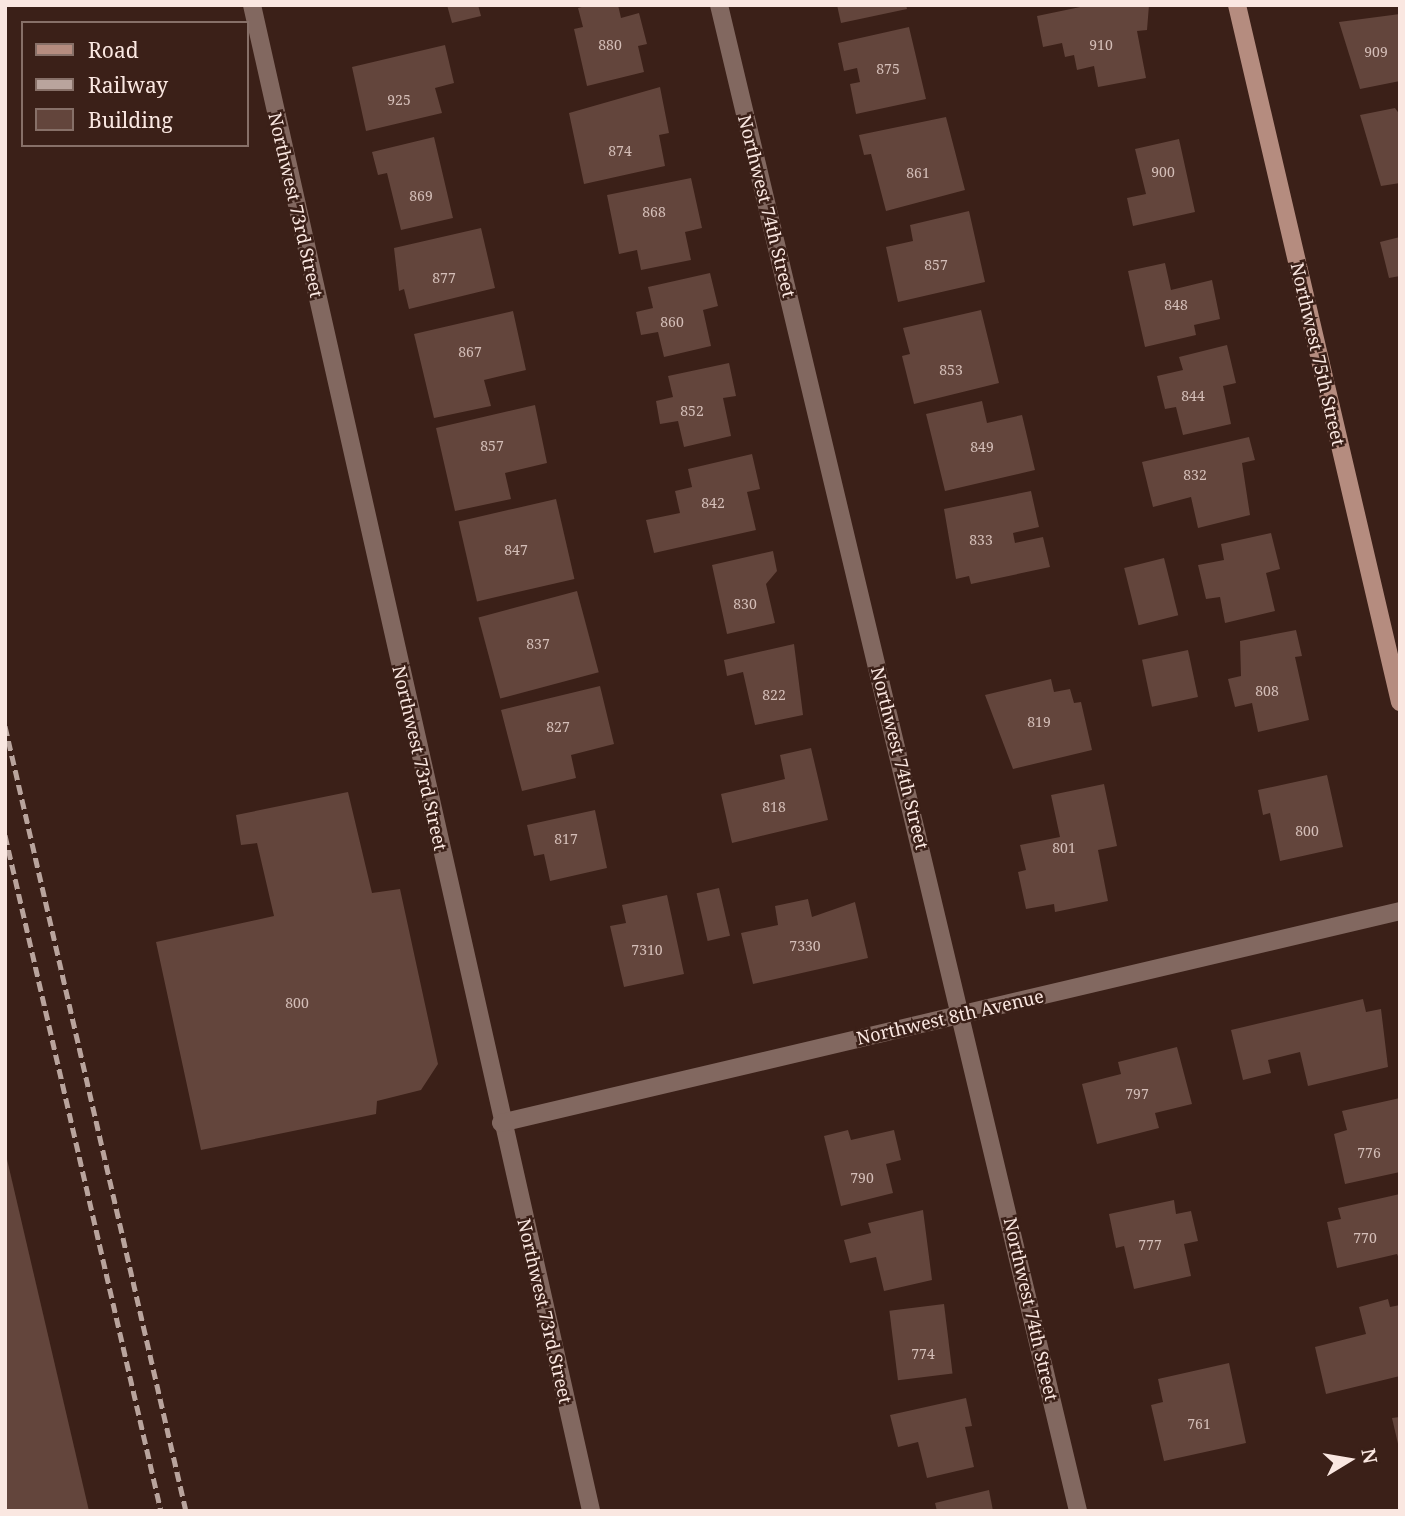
<!DOCTYPE html>
<style>
body{margin:0}
#map{position:relative;width:1405px;height:1516px;overflow:hidden;background:#3b2018;font-family:"Noto Serif",serif}
div>[style]{position:absolute}
[style*='--x']{left:calc(var(--x)*1px);top:calc(var(--y)*1px);width:calc(var(--w)*1px);rotate:calc(var(--a)*1deg)}
.building>*{inset:0;background:#63453c;transform-origin:0 0}
.street>*{height:18px;margin:-9px;padding:0 9px;transform-origin:9px;border-radius:9px;background:#826860}
.secondary>*{height:18px;margin:-9px;padding:0 9px;transform-origin:9px;border-radius:9px;background:#b58c7f}
.rail>*{height:5px;margin-top:-2.5px;transform-origin:0;background:repeating-linear-gradient(90deg,#b9a49d 0 10px,transparent 0 15px)}
span{translate:-50% -50%;white-space:nowrap;text-align:center;line-height:1.15;-webkit-text-stroke:5px #3b2018;paint-order:stroke}
.number-label{font-size:14px;color:#d4beb8}
.number-label span{-webkit-text-stroke-width:0}
.street-label{font-size:18px;color:#fae7e1}
.frame{position:absolute;inset:0;border:7px solid #fae7e1;pointer-events:none}
.legend{position:absolute;left:21px;top:21px;width:228px;height:126px;box-sizing:border-box;background:#3b2018;border:2px solid #877068;margin:0;padding:9px 12px;list-style:none;font-size:21px;color:#fae7e1}
.legend li{display:flex;align-items:center;gap:14px;height:35px}
.legend b{width:35px;border:2px solid #877068}
.north{position:absolute;left:1314px;top:1425px;width:70px;height:70px;-webkit-text-stroke:5px #3b2018;paint-order:stroke;rotate:79deg;font-size:19px;font-weight:700;line-height:28px;text-align:center;color:#fae7e1}
.north::after{content:'';display:block;margin:auto;width:24px;height:32px;background:#fae7e1;clip-path:polygon(50% 0,100% 100%,50% 72%,0 100%)}
</style>
<div id="map">
<div class="building">
<div style="clip-path:polygon(447px 5px,478px 5px,481px 16px,452px 23px)"></div>
<div style="clip-path:polygon(589px 5px,618px 5px,621px 18px,639px 13px,647px 44px,638px 46px,644px 72px,587px 86px,574px 29px,583px 27px,578px 8px)"></div>
<div style="clip-path:polygon(837px 5px,906px 5px,907px 9px,841px 23px)"></div>
<div style="clip-path:polygon(1090px 5px,1149px 5px,1147px 30px,1137px 31px,1146px 78px,1098px 87px,1094px 66px,1077px 70px,1074px 55px,1065px 57px,1062px 43px,1043px 47px,1037px 16px)"></div>
<div style="clip-path:polygon(1400px 14px,1400px 81px,1360px 89px,1339px 22px)"></div>
<div style="clip-path:polygon(909px 27px,926px 99px,856px 114px,850px 84px,860px 82px,857px 68px,844px 71px,838px 43px)"></div>
<div style="clip-path:polygon(445px 45px,454px 83px,435px 88px,442px 113px,366px 131px,352px 67px)"></div>
<div style="clip-path:polygon(660px 87px,669px 133px,659px 135px,665px 166px,584px 184px,569px 113px)"></div>
<div style="clip-path:polygon(1395px 108px,1400px 115px,1400px 183px,1381px 186px,1360px 115px)"></div>
<div style="clip-path:polygon(946px 117px,965px 190px,886px 211px,871px 154px,864px 155px,859px 135px)"></div>
<div style="clip-path:polygon(434px 137px,453px 218px,401px 230px,387px 173px,378px 175px,372px 152px)"></div>
<div style="clip-path:polygon(1179px 139px,1195px 212px,1133px 226px,1127px 198px,1146px 194px,1135px 149px)"></div>
<div style="clip-path:polygon(691px 178px,702px 228px,685px 232px,691px 260px,641px 270px,637px 250px,619px 254px,607px 195px)"></div>
<div style="clip-path:polygon(969px 211px,985px 282px,898px 302px,886px 247px,913px 241px,910px 225px)"></div>
<div style="clip-path:polygon(481px 228px,495px 288px,409px 309px,404px 289px,399px 291px,394px 248px)"></div>
<div style="clip-path:polygon(1400px 237px,1400px 276px,1389px 278px,1380px 242px)"></div>
<div style="clip-path:polygon(1165px 263px,1171px 290px,1212px 280px,1220px 319px,1194px 325px,1196px 335px,1145px 347px,1128px 271px)"></div>
<div style="clip-path:polygon(710px 273px,718px 306px,703px 310px,711px 346px,664px 357px,658px 332px,641px 335px,636px 312px,653px 308px,648px 287px)"></div>
<div style="clip-path:polygon(981px 310px,999px 383px,914px 404px,902px 356px,910px 354px,903px 328px)"></div>
<div style="clip-path:polygon(513px 311px,526px 370px,484px 380px,491px 406px,434px 418px,414px 334px)"></div>
<div style="clip-path:polygon(1227px 345px,1236px 383px,1223px 386px,1231px 424px,1183px 435px,1176px 407px,1165px 409px,1157px 376px,1183px 370px,1179px 357px)"></div>
<div style="clip-path:polygon(729px 363px,736px 396px,723px 398px,731px 436px,684px 447px,678px 421px,660px 424px,656px 401px,673px 397px,668px 376px)"></div>
<div style="clip-path:polygon(982px 401px,987px 423px,1022px 415px,1035px 470px,945px 491px,926px 414px)"></div>
<div style="clip-path:polygon(535px 405px,547px 463px,505px 473px,511px 499px,455px 511px,436px 428px)"></div>
<div style="clip-path:polygon(1249px 437px,1255px 460px,1242px 463px,1250px 515px,1198px 528px,1191px 497px,1153px 507px,1142px 462px)"></div>
<div style="clip-path:polygon(752px 454px,760px 489px,747px 492px,756px 530px,654px 553px,646px 520px,680px 513px,675px 491px,692px 487px,688px 469px)"></div>
<div style="clip-path:polygon(1031px 491px,1039px 527px,1013px 533px,1015px 543px,1043px 537px,1050px 567px,971px 584px,969px 576px,956px 579px,944px 509px)"></div>
<div style="left:556px;top:499px;width:82px;height:100px;rotate:77deg"></div>
<div style="clip-path:polygon(1271px 533px,1280px 569px,1266px 573px,1275px 611px,1225px 623px,1220px 597px,1206px 599px,1198px 565px,1224px 560px,1221px 544px)"></div>
<div style="clip-path:polygon(773px 551px,777px 571px,766px 584px,775px 623px,727px 634px,712px 565px)"></div>
<div style="left:1164px;top:558px;width:59px;height:41px;rotate:76deg"></div>
<div style="left:577px;top:591px;width:84px;height:102px;rotate:75deg"></div>
<div style="clip-path:polygon(1296px 630px,1302px 656px,1295px 657px,1309px 720px,1258px 732px,1252px 703px,1235px 707px,1228px 679px,1241px 676px,1240px 641px)"></div>
<div style="clip-path:polygon(794px 644px,803px 715px,755px 725px,743px 672px,727px 676px,724px 660px)"></div>
<div style="left:1188px;top:650px;width:48px;height:47px;rotate:78deg"></div>
<div style="clip-path:polygon(1051px 679px,1054px 692px,1070px 689px,1074px 703px,1081px 702px,1092px 750px,1013px 769px,985px 695px)"></div>
<div style="clip-path:polygon(600px 686px,614px 744px,571px 755px,576px 778px,522px 791px,501px 710px)"></div>
<div style="clip-path:polygon(811px 748px,828px 820px,732px 843px,721px 794px,785px 779px,780px 755px)"></div>
<div style="clip-path:polygon(1327px 775px,1343px 847px,1280px 861px,1270px 813px,1263px 815px,1258px 790px)"></div>
<div style="clip-path:polygon(1104px 784px,1117px 846px,1098px 850px,1108px 901px,1055px 912px,1054px 904px,1026px 909px,1018px 872px,1026px 870px,1020px 845px,1060px 837px,1051px 795px)"></div>
<div style="clip-path:polygon(348px 792px,372px 893px,400px 889px,438px 1064px,421px 1090px,377px 1101px,376px 1114px,201px 1150px,156px 942px,274px 916px,257px 843px,241px 845px,236px 815px)"></div>
<div style="clip-path:polygon(595px 810px,607px 868px,550px 881px,544px 854px,534px 856px,527px 825px)"></div>
<div style="left:719px;top:888px;width:49px;height:23px;rotate:77deg"></div>
<div style="clip-path:polygon(667px 895px,684px 974px,624px 987px,610px 926px,626px 923px,622px 905px)"></div>
<div style="clip-path:polygon(808px 899px,812px 917px,855px 902px,868px 958px,753px 984px,741px 933px,778px 925px,775px 906px)"></div>
<div style="clip-path:polygon(1363px 999px,1366px 1012px,1381px 1009px,1388px 1067px,1308px 1086px,1300px 1052px,1268px 1060px,1271px 1073px,1243px 1080px,1231px 1030px)"></div>
<div style="clip-path:polygon(1177px 1047px,1192px 1104px,1155px 1113px,1159px 1128px,1097px 1144px,1082px 1084px,1121px 1074px,1118px 1062px)"></div>
<div style="clip-path:polygon(1400px 1098px,1400px 1172px,1345px 1184px,1334px 1134px,1347px 1130px,1342px 1111px)"></div>
<div style="clip-path:polygon(848px 1130px,851px 1140px,894px 1130px,901px 1160px,886px 1164px,893px 1193px,841px 1206px,824px 1136px)"></div>
<div style="clip-path:polygon(5px 1155px,6px 1155px,89px 1511px,5px 1511px)"></div>
<div style="clip-path:polygon(1400px 1194px,1400px 1261px,1397px 1254px,1337px 1268px,1327px 1222px,1341px 1219px,1338px 1208px)"></div>
<div style="clip-path:polygon(1174px 1200px,1176px 1214px,1191px 1211px,1198px 1241px,1184px 1244px,1191px 1276px,1134px 1289px,1124px 1246px,1116px 1248px,1109px 1214px)"></div>
<div style="clip-path:polygon(923px 1210px,932px 1280px,884px 1291px,876px 1257px,850px 1263px,844px 1240px,871px 1233px,868px 1223px)"></div>
<div style="clip-path:polygon(1388px 1299px,1390px 1307px,1400px 1305px,1400px 1376px,1326px 1394px,1315px 1347px,1366px 1334px,1359px 1307px)"></div>
<div style="left:944px;top:1304px;width:70px;height:55px;rotate:83deg"></div>
<div style="clip-path:polygon(1229px 1363px,1246px 1443px,1164px 1461px,1151px 1405px,1163px 1402px,1158px 1379px)"></div>
<div style="clip-path:polygon(966px 1398px,972px 1426px,965px 1427px,974px 1467px,927px 1478px,918px 1442px,898px 1447px,890px 1415px)"></div>
<div style="clip-path:polygon(1400px 1417px,1400px 1448px,1399px 1448px,1392px 1418px)"></div>
<div style="clip-path:polygon(989px 1490px,993px 1511px,937px 1511px,935px 1503px)"></div>
</div>
<div class="street">
<div style="--x:252;--y:5;--w:1544;--a:77.31"></div>
<div style="--x:719;--y:5;--w:1548;--a:76.59"></div>
<div style="--x:501;--y:1123;--w:924;--a:-13.27"></div>
</div>
<div class="secondary">
<div style="--x:1237;--y:5;--w:716;--a:76.84"></div>
</div>
<div class="rail">
<div style="--x:5;--y:726;--w:806;--a:77.02"></div>
<div style="--x:5;--y:835;--w:694;--a:77.01"></div>
</div>
<div class="number-label">
<span style="left:610px;top:45px">880</span>
<span style="left:1101px;top:45px">910</span>
<span style="left:1376px;top:52px">909</span>
<span style="left:888px;top:69px">875</span>
<span style="left:399px;top:100px">925</span>
<span style="left:620px;top:151px">874</span>
<span style="left:1163px;top:172px">900</span>
<span style="left:918px;top:173px">861</span>
<span style="left:421px;top:196px">869</span>
<span style="left:654px;top:212px">868</span>
<span style="left:936px;top:265px">857</span>
<span style="left:444px;top:278px">877</span>
<span style="left:1176px;top:305px">848</span>
<span style="left:672px;top:322px">860</span>
<span style="left:470px;top:352px">867</span>
<span style="left:951px;top:370px">853</span>
<span style="left:1193px;top:396px">844</span>
<span style="left:692px;top:411px">852</span>
<span style="left:492px;top:446px">857</span>
<span style="left:982px;top:447px">849</span>
<span style="left:1195px;top:475px">832</span>
<span style="left:713px;top:503px">842</span>
<span style="left:981px;top:540px">833</span>
<span style="left:516px;top:550px">847</span>
<span style="left:745px;top:604px">830</span>
<span style="left:538px;top:644px">837</span>
<span style="left:1267px;top:691px">808</span>
<span style="left:774px;top:695px">822</span>
<span style="left:1039px;top:722px">819</span>
<span style="left:558px;top:727px">827</span>
<span style="left:774px;top:807px">818</span>
<span style="left:1307px;top:831px">800</span>
<span style="left:566px;top:839px">817</span>
<span style="left:1064px;top:848px">801</span>
<span style="left:805px;top:946px">7330</span>
<span style="left:647px;top:950px">7310</span>
<span style="left:297px;top:1003px">800</span>
<span style="left:1137px;top:1094px">797</span>
<span style="left:1369px;top:1153px">776</span>
<span style="left:862px;top:1178px">790</span>
<span style="left:1365px;top:1238px">770</span>
<span style="left:1150px;top:1245px">777</span>
<span style="left:923px;top:1354px">774</span>
<span style="left:1199px;top:1424px">761</span>
</div>
<div class="street-label">
<span style="left:296px;top:205px;rotate:77deg">Northwest 73rd Street</span>
<span style="left:767px;top:206px;rotate:76deg">Northwest 74th Street</span>
<span style="left:1318px;top:354px;rotate:77deg">Northwest 75th Street</span>
<span style="left:420px;top:758px;rotate:77deg">Northwest 73rd Street</span>
<span style="left:900px;top:758px;rotate:76deg">Northwest 74th Street</span>
<span style="left:950px;top:1017px;rotate:-13deg">Northwest 8th Avenue</span>
<span style="left:1031px;top:1309px;rotate:77deg">Northwest 74th Street</span>
<span style="left:545px;top:1311px;rotate:77deg">Northwest 73rd Street</span>
</div>
<div class="frame"></div>
<ul class="legend">
<li><b style="height:9px;background:#b58c7f"></b>Road</li>
<li><b style="height:9px;background:#b9a49d"></b>Railway</li>
<li><b style="height:19px;background:#63453c"></b>Building</li>
</ul>
<div class="north">N</div>
</div>
